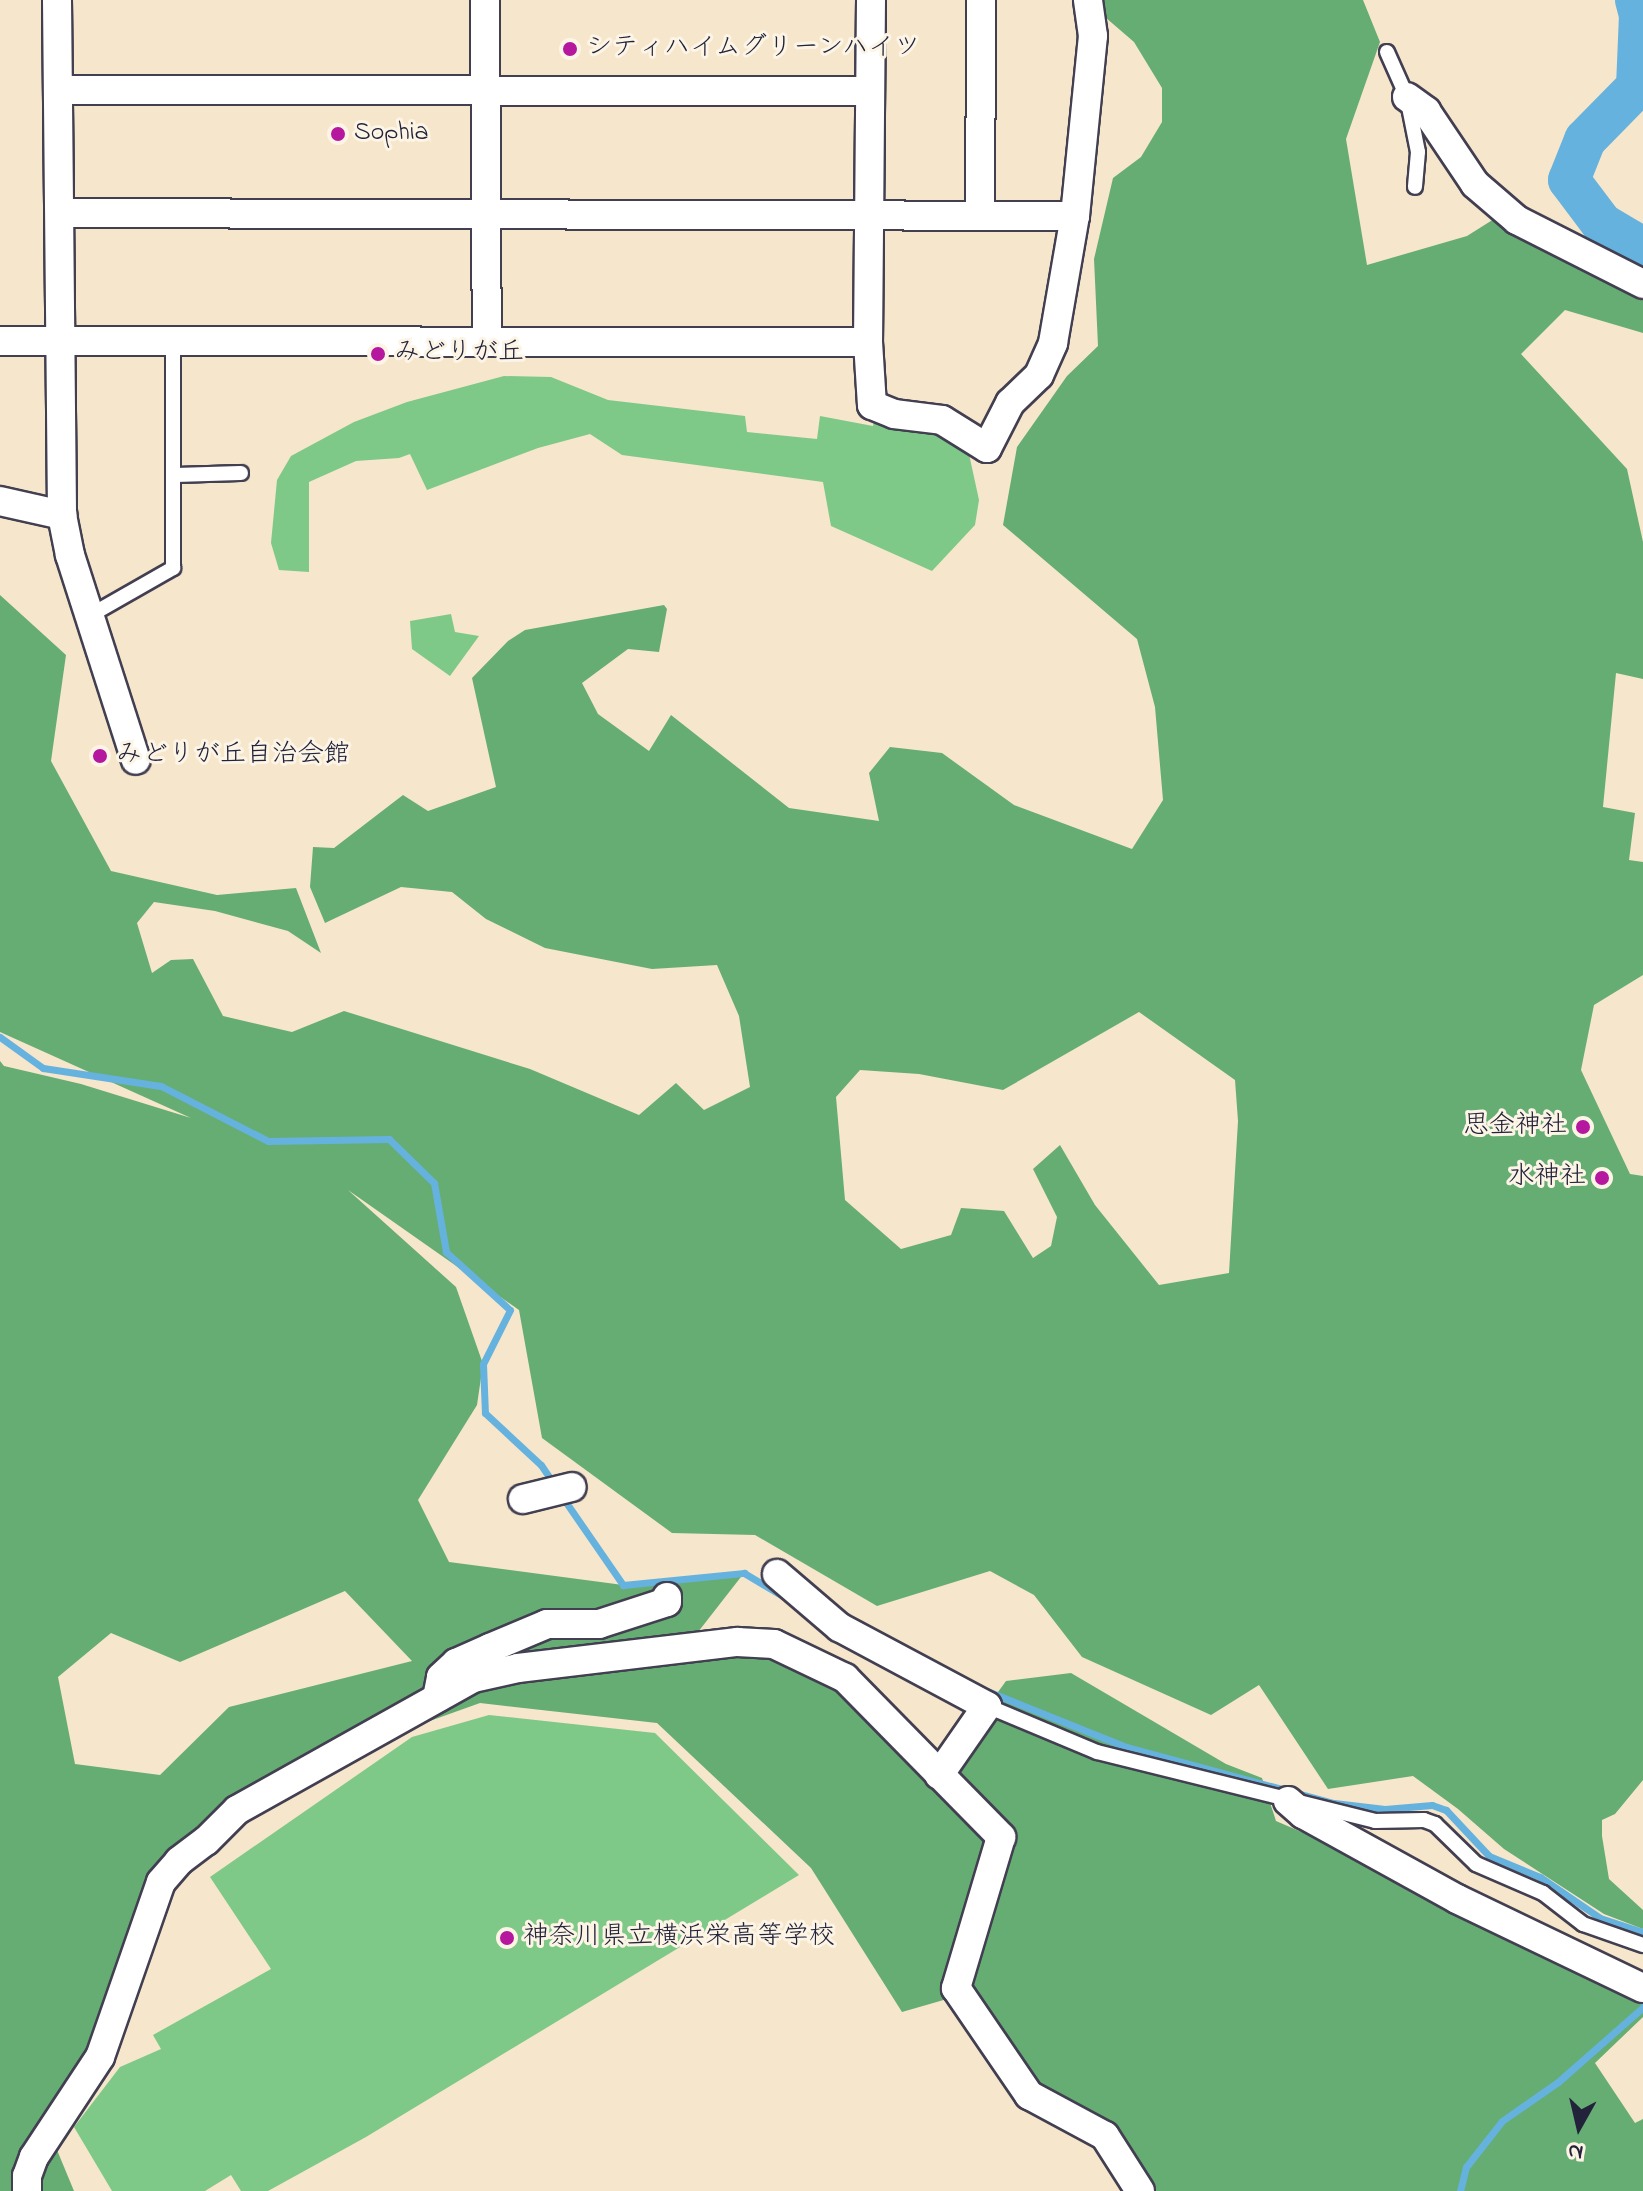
<!DOCTYPE html>
<meta charset="utf-8">
<style>
body{margin:0}
#map{position:relative;width:1643px;height:2191px;overflow:hidden;background:#f6e6cc;font-family:"Indie Flower","Klee One",sans-serif}
div>[style]{position:absolute}
[style*='--x']{left:calc(var(--x)*1px);top:calc(var(--y)*1px);width:calc(var(--w)*1px);rotate:calc(var(--a)*1deg)}
.green>*{inset:0;background:#7ec987}
.forest>*{inset:0;background:#66ad74}
.stream>*{height:7px;margin:-3.5px;padding:0 3.5px;transform-origin:3.5px;border-radius:3.5px;background:#66b2df}
.river>*{height:42px;margin:-21px;padding:0 21px;transform-origin:21px;border-radius:21px;background:#66b2df}
.roads{filter:drop-shadow(2px 0 #423f51) drop-shadow(-2px 0 #423f51) drop-shadow(0 2px #423f51) drop-shadow(0 -2px #423f51)}
.lane>*{height:14px;margin:-7px;padding:0 7px;transform-origin:7px;border-radius:7px;background:#fff}
.street>*{height:28px;margin:-14px;padding:0 14px;transform-origin:14px;border-radius:14px;background:#fff}
.dots>*{width:22px;height:22px;translate:-50% -50%;box-sizing:border-box;border:4px solid #fcf5e5;border-radius:50%}
span{translate:-50% -50%;white-space:nowrap;text-align:center;line-height:1.15;-webkit-text-stroke:6px #fcf5e5;paint-order:stroke}
.poi-label{font-size:26px;color:#22223b}
.left{translate:0 -50%;text-align:left}
.right{translate:-100% -50%;text-align:right}
.north{position:absolute;left:1539px;top:2087px;width:80px;height:80px;-webkit-text-stroke:6px #fcf5e5;paint-order:stroke;rotate:188deg;font-size:22px;font-weight:700;line-height:32px;text-align:center;color:#22223b}
.north::after{content:'';display:block;margin:auto;width:28px;height:36px;background:#22223b;clip-path:polygon(50% 0,100% 100%,50% 72%,0 100%)}
</style>
<div id="map">
<div class="green">
<div style="clip-path:polygon(504px 376px,551px 377px,608px 400px,745px 416px,747px 432px,817px 439px,820px 416px,873px 426px,875px 416px,931px 424px,969px 454px,979px 500px,975px 525px,932px 571px,831px 526px,823px 482px,622px 455px,590px 434px,538px 448px,427px 490px,410px 454px,399px 458px,356px 461px,309px 482px,309px 572px,279px 570px,271px 543px,277px 480px,291px 456px,354px 422px,407px 402px)"></div>
<div style="clip-path:polygon(451px 614px,455px 632px,479px 636px,450px 676px,412px 649px,410px 621px)"></div>
<div style="clip-path:polygon(489px 1715px,655px 1733px,799px 1875px,366px 2137px,268px 2191px,241px 2191px,231px 2175px,205px 2191px,112px 2191px,74px 2127px,120px 2067px,161px 2049px,153px 2035px,271px 1969px,210px 1877px,412px 1737px)"></div>
</div>
<div class="forest">
<div style="clip-path:polygon(evenodd,1097px 0,1363px 0,1380px 42px,1346px 139px,1367px 265px,1467px 236px,1494px 219px,1643px 297px,1643px 333px,1565px 310px,1521px 354px,1627px 469px,1643px 542px,1643px 679px,1616px 673px,1603px 807px,1635px 813px,1629px 860px,1643px 862px,1643px 975px,1594px 1005px,1581px 1070px,1630px 1174px,1643px 1176px,1643px 1780px,1615px 1814px,1602px 1820px,1602px 1836px,1609px 1879px,1643px 1910px,1643px 1929px,1604px 1914px,1504px 1849px,1458px 1809px,1413px 1776px,1328px 1789px,1259px 1685px,1211px 1715px,1082px 1657px,1034px 1595px,990px 1571px,877px 1606px,755px 1535px,672px 1533px,542px 1438px,519px 1310px,348px 1190px,456px 1287px,483px 1364px,477px 1405px,418px 1500px,449px 1562px,623px 1585px,744px 1573px,684px 1650px,737px 1642px,845px 1678px,938px 1775px,1006px 1681px,1071px 1673px,1226px 1764px,1262px 1778px,1276px 1821px,1457px 1899px,1643px 1988px,1643px 2017px,1595px 2063px,1635px 2123px,1643px 2119px,1643px 2191px,1140px 2191px,1105px 2136px,1029px 2095px,961px 1995px,902px 2012px,811px 1868px,657px 1723px,480px 1703px,388px 1736px,217px 1811px,136px 1951px,32px 2167px,57px 2150px,74px 2191px,0 2191px,0 1061px,4px 1066px,81px 1084px,191px 1118px,0 1032px,0 595px,66px 655px,51px 761px,111px 871px,217px 895px,296px 888px,321px 953px,288px 931px,215px 911px,154px 902px,137px 923px,152px 973px,171px 960px,193px 959px,223px 1016px,292px 1032px,344px 1011px,530px 1069px,639px 1115px,676px 1083px,704px 1110px,750px 1087px,739px 1016px,717px 965px,652px 969px,545px 948px,486px 919px,452px 892px,401px 887px,325px 923px,310px 887px,313px 847px,334px 848px,403px 795px,428px 811px,496px 787px,472px 678px,508px 641px,525px 630px,664px 605px,667px 609px,659px 652px,628px 649px,582px 683px,598px 714px,649px 751px,671px 715px,789px 808px,879px 821px,869px 773px,890px 747px,942px 753px,1014px 805px,1132px 849px,1163px 800px,1155px 707px,1137px 639px,1003px 525px,1017px 447px,1067px 376px,1098px 346px,1094px 259px,1113px 178px,1141px 157px,1162px 122px,1162px 88px,1134px 42px,1098px 11px,1097px 0,1139px 1012px,1235px 1080px,1238px 1121px,1229px 1273px,1159px 1285px,1095px 1205px,1060px 1145px,1033px 1169px,1057px 1217px,1051px 1246px,1033px 1258px,1004px 1211px,961px 1208px,951px 1235px,901px 1249px,845px 1200px,836px 1097px,860px 1070px,919px 1074px,1003px 1090px,1139px 1012px,1097px 0,345px 1591px,412px 1661px,229px 1707px,160px 1775px,75px 1764px,58px 1677px,111px 1633px,180px 1662px,345px 1591px)"></div>
</div>
<div class="stream">
<div style="--x:0;--y:1037;--w:53;--a:35.8"></div>
<div style="--x:43;--y:1068;--w:119;--a:8.7"></div>
<div style="--x:161;--y:1086;--w:120;--a:27.2"></div>
<div style="--x:268;--y:1141;--w:121;--a:-0.9"></div>
<div style="--x:389;--y:1139;--w:63;--a:44.4"></div>
<div style="--x:434;--y:1183;--w:70;--a:80.1"></div>
<div style="--x:446;--y:1252;--w:86;--a:42.2"></div>
<div style="--x:510;--y:1310;--w:60;--a:116.6"></div>
<div style="--x:483;--y:1364;--w:49;--a:87.7"></div>
<div style="--x:485;--y:1413;--w:76;--a:42.9"></div>
<div style="--x:541;--y:1465;--w:23;--a:56"></div>
<div style="--x:563;--y:1498;--w:106;--a:55.4"></div>
<div style="--x:623;--y:1585;--w:122;--a:-5.7"></div>
<div style="--x:744;--y:1573;--w:49;--a:30.8"></div>
<div style="--x:987;--y:1691;--w:150;--a:21.9"></div>
<div style="--x:1126;--y:1747;--w:215;--a:15.1"></div>
<div style="--x:1334;--y:1803;--w:51;--a:6.7"></div>
<div style="--x:1385;--y:1809;--w:47;--a:-4.9"></div>
<div style="--x:1432;--y:1805;--w:15;--a:20"></div>
<div style="--x:1446;--y:1810;--w:63;--a:46.9"></div>
<div style="--x:1489;--y:1856;--w:55;--a:22.4"></div>
<div style="--x:1540;--y:1877;--w:73;--a:34.3"></div>
<div style="--x:1600;--y:1918;--w:45;--a:18"></div>
<div style="--x:1460;--y:2191;--w:25;--a:-76"></div>
<div style="--x:1466;--y:2167;--w:58;--a:-52"></div>
<div style="--x:1502;--y:2121;--w:68;--a:-34.9"></div>
<div style="--x:1558;--y:2082;--w:113;--a:-41.4"></div>
</div>
<div class="river">
<div style="--x:1636;--y:0;--w:16;--a:75"></div>
<div style="--x:1640;--y:15;--w:72;--a:92.4"></div>
<div style="--x:1637;--y:87;--w:74;--a:134.5"></div>
<div style="--x:1585;--y:140;--w:43;--a:111.8"></div>
<div style="--x:1569;--y:180;--w:55;--a:53.1"></div>
<div style="--x:1602;--y:224;--w:48;--a:30.3"></div>
</div>
<div class="roads">
<div class="lane">
<div style="--x:1387;--y:52;--w:49;--a:66"></div>
<div style="--x:1407;--y:97;--w:56;--a:78.7"></div>
<div style="--x:1418;--y:152;--w:35;--a:95"></div>
<div style="--x:175;--y:475;--w:66;--a:-1.7"></div>
<div style="--x:89;--y:616;--w:97;--a:-29.7"></div>
<div style="--x:173;--y:568;--w:228;--a:-90"></div>
<div style="--x:987;--y:1706;--w:119;--a:22.7"></div>
<div style="--x:1097;--y:1752;--w:286;--a:13.9"></div>
<div style="--x:1375;--y:1821;--w:49;--a:-1.2"></div>
<div style="--x:1424;--y:1820;--w:12;--a:20"></div>
<div style="--x:1435;--y:1824;--w:57;--a:44.3"></div>
<div style="--x:1476;--y:1864;--w:73;--a:23.4"></div>
<div style="--x:1543;--y:1893;--w:51;--a:37.8"></div>
<div style="--x:1583;--y:1924;--w:64;--a:19.3"></div>
</div>
<div class="street">
<div style="--x:57;--y:0;--w:515;--a:89.44"></div>
<div style="--x:62;--y:515;--w:41;--a:78.7"></div>
<div style="--x:70;--y:555;--w:215;--a:72.2"></div>
<div style="--x:485;--y:0;--w:340;--a:89.7"></div>
<div style="--x:871;--y:0;--w:342;--a:90.5"></div>
<div style="--x:868;--y:342;--w:63;--a:86.4"></div>
<div style="--x:872;--y:405;--w:24;--a:22"></div>
<div style="--x:894;--y:414;--w:48;--a:7.1"></div>
<div style="--x:942;--y:420;--w:53;--a:31.9"></div>
<div style="--x:987;--y:448;--w:51;--a:-62.9"></div>
<div style="--x:1010;--y:403;--w:40;--a:-44"></div>
<div style="--x:1039;--y:375;--w:35;--a:-66"></div>
<div style="--x:1053;--y:343;--w:129;--a:-80.2"></div>
<div style="--x:1075;--y:216;--w:181;--a:-84.3"></div>
<div style="--x:1093;--y:36;--w:36;--a:-98"></div>
<div style="--x:59;--y:90;--w:811;--a:0.07"></div>
<div style="--x:1407;--y:97;--w:24;--a:36"></div>
<div style="--x:1426;--y:111;--w:88;--a:56.1"></div>
<div style="--x:1475;--y:184;--w:55;--a:40.6"></div>
<div style="--x:1517;--y:220;--w:141;--a:26.9"></div>
<div style="--x:60;--y:213;--w:1015;--a:0.17"></div>
<div style="--x:980;--y:216;--w:216;--a:-89.7"></div>
<div style="--x:0;--y:341;--w:868;--a:0.07"></div>
<div style="--x:0;--y:501;--w:64;--a:12.7"></div>
<div style="--x:523;--y:1499;--w:50;--a:-13.8"></div>
<div style="--x:777;--y:1574;--w:82;--a:40.5"></div>
<div style="--x:839;--y:1627;--w:168;--a:28.1"></div>
<div style="--x:987;--y:1706;--w:84;--a:124.8"></div>
<div style="--x:437;--y:1698;--w:21;--a:-79"></div>
<div style="--x:441;--y:1677;--w:21;--a:-43"></div>
<div style="--x:456;--y:1663;--w:37;--a:-24"></div>
<div style="--x:490;--y:1648;--w:62;--a:-22.8"></div>
<div style="--x:547;--y:1624;--w:52;--a:0"></div>
<div style="--x:599;--y:1624;--w:71;--a:-17.9"></div>
<div style="--x:667;--y:1602;--w:5;--a:-90"></div>
<div style="--x:1288;--y:1801;--w:20;--a:41"></div>
<div style="--x:1303;--y:1814;--w:176;--a:28.9"></div>
<div style="--x:1457;--y:1899;--w:206;--a:25.6"></div>
<div style="--x:27;--y:2191;--w:15;--a:-90"></div>
<div style="--x:27;--y:2176;--w:20;--a:-70"></div>
<div style="--x:34;--y:2157;--w:120;--a:-56.6"></div>
<div style="--x:100;--y:2057;--w:185;--a:-70.8"></div>
<div style="--x:161;--y:1882;--w:28;--a:-49"></div>
<div style="--x:179;--y:1861;--w:34;--a:-37"></div>
<div style="--x:206;--y:1841;--w:44;--a:-45"></div>
<div style="--x:237;--y:1810;--w:270;--a:-29.2"></div>
<div style="--x:473;--y:1678;--w:46;--a:-12.5"></div>
<div style="--x:518;--y:1668;--w:221;--a:-6.8"></div>
<div style="--x:737;--y:1642;--w:37;--a:3"></div>
<div style="--x:774;--y:1644;--w:79;--a:25.6"></div>
<div style="--x:845;--y:1678;--w:223;--a:45.5"></div>
<div style="--x:1001;--y:1837;--w:158;--a:106.6"></div>
<div style="--x:956;--y:1988;--w:130;--a:55.7"></div>
<div style="--x:1029;--y:2095;--w:86;--a:28.3"></div>
<div style="--x:1105;--y:2136;--w:65;--a:57.5"></div>
</div>
</div>
<div class="dots">
<div style="left:570px;top:49px;background:#b5179e"></div>
<div style="left:338px;top:134px;background:#b5179e"></div>
<div style="left:378px;top:354px;background:#b5179e"></div>
<div style="left:100px;top:756px;background:#b5179e"></div>
<div style="left:1583px;top:1127px;background:#b5179e"></div>
<div style="left:1602px;top:1178px;background:#b5179e"></div>
<div style="left:507px;top:1938px;background:#b5179e"></div>
</div>
<div class="poi-label">
<span class="left" style="left:586px;top:49px">シティハイムグリーンハイツ</span>
<span class="left" style="left:354px;top:134px">Sophia</span>
<span class="left" style="left:394px;top:354px">みどりが丘</span>
<span class="left" style="left:116px;top:756px">みどりが丘自治会館</span>
<span class="right" style="left:1567px;top:1127px">思金神社</span>
<span class="right" style="left:1586px;top:1178px">水神社</span>
<span class="left" style="left:523px;top:1938px">神奈川県立横浜栄高等学校</span>
</div>
<div class="north">N</div>
</div>
